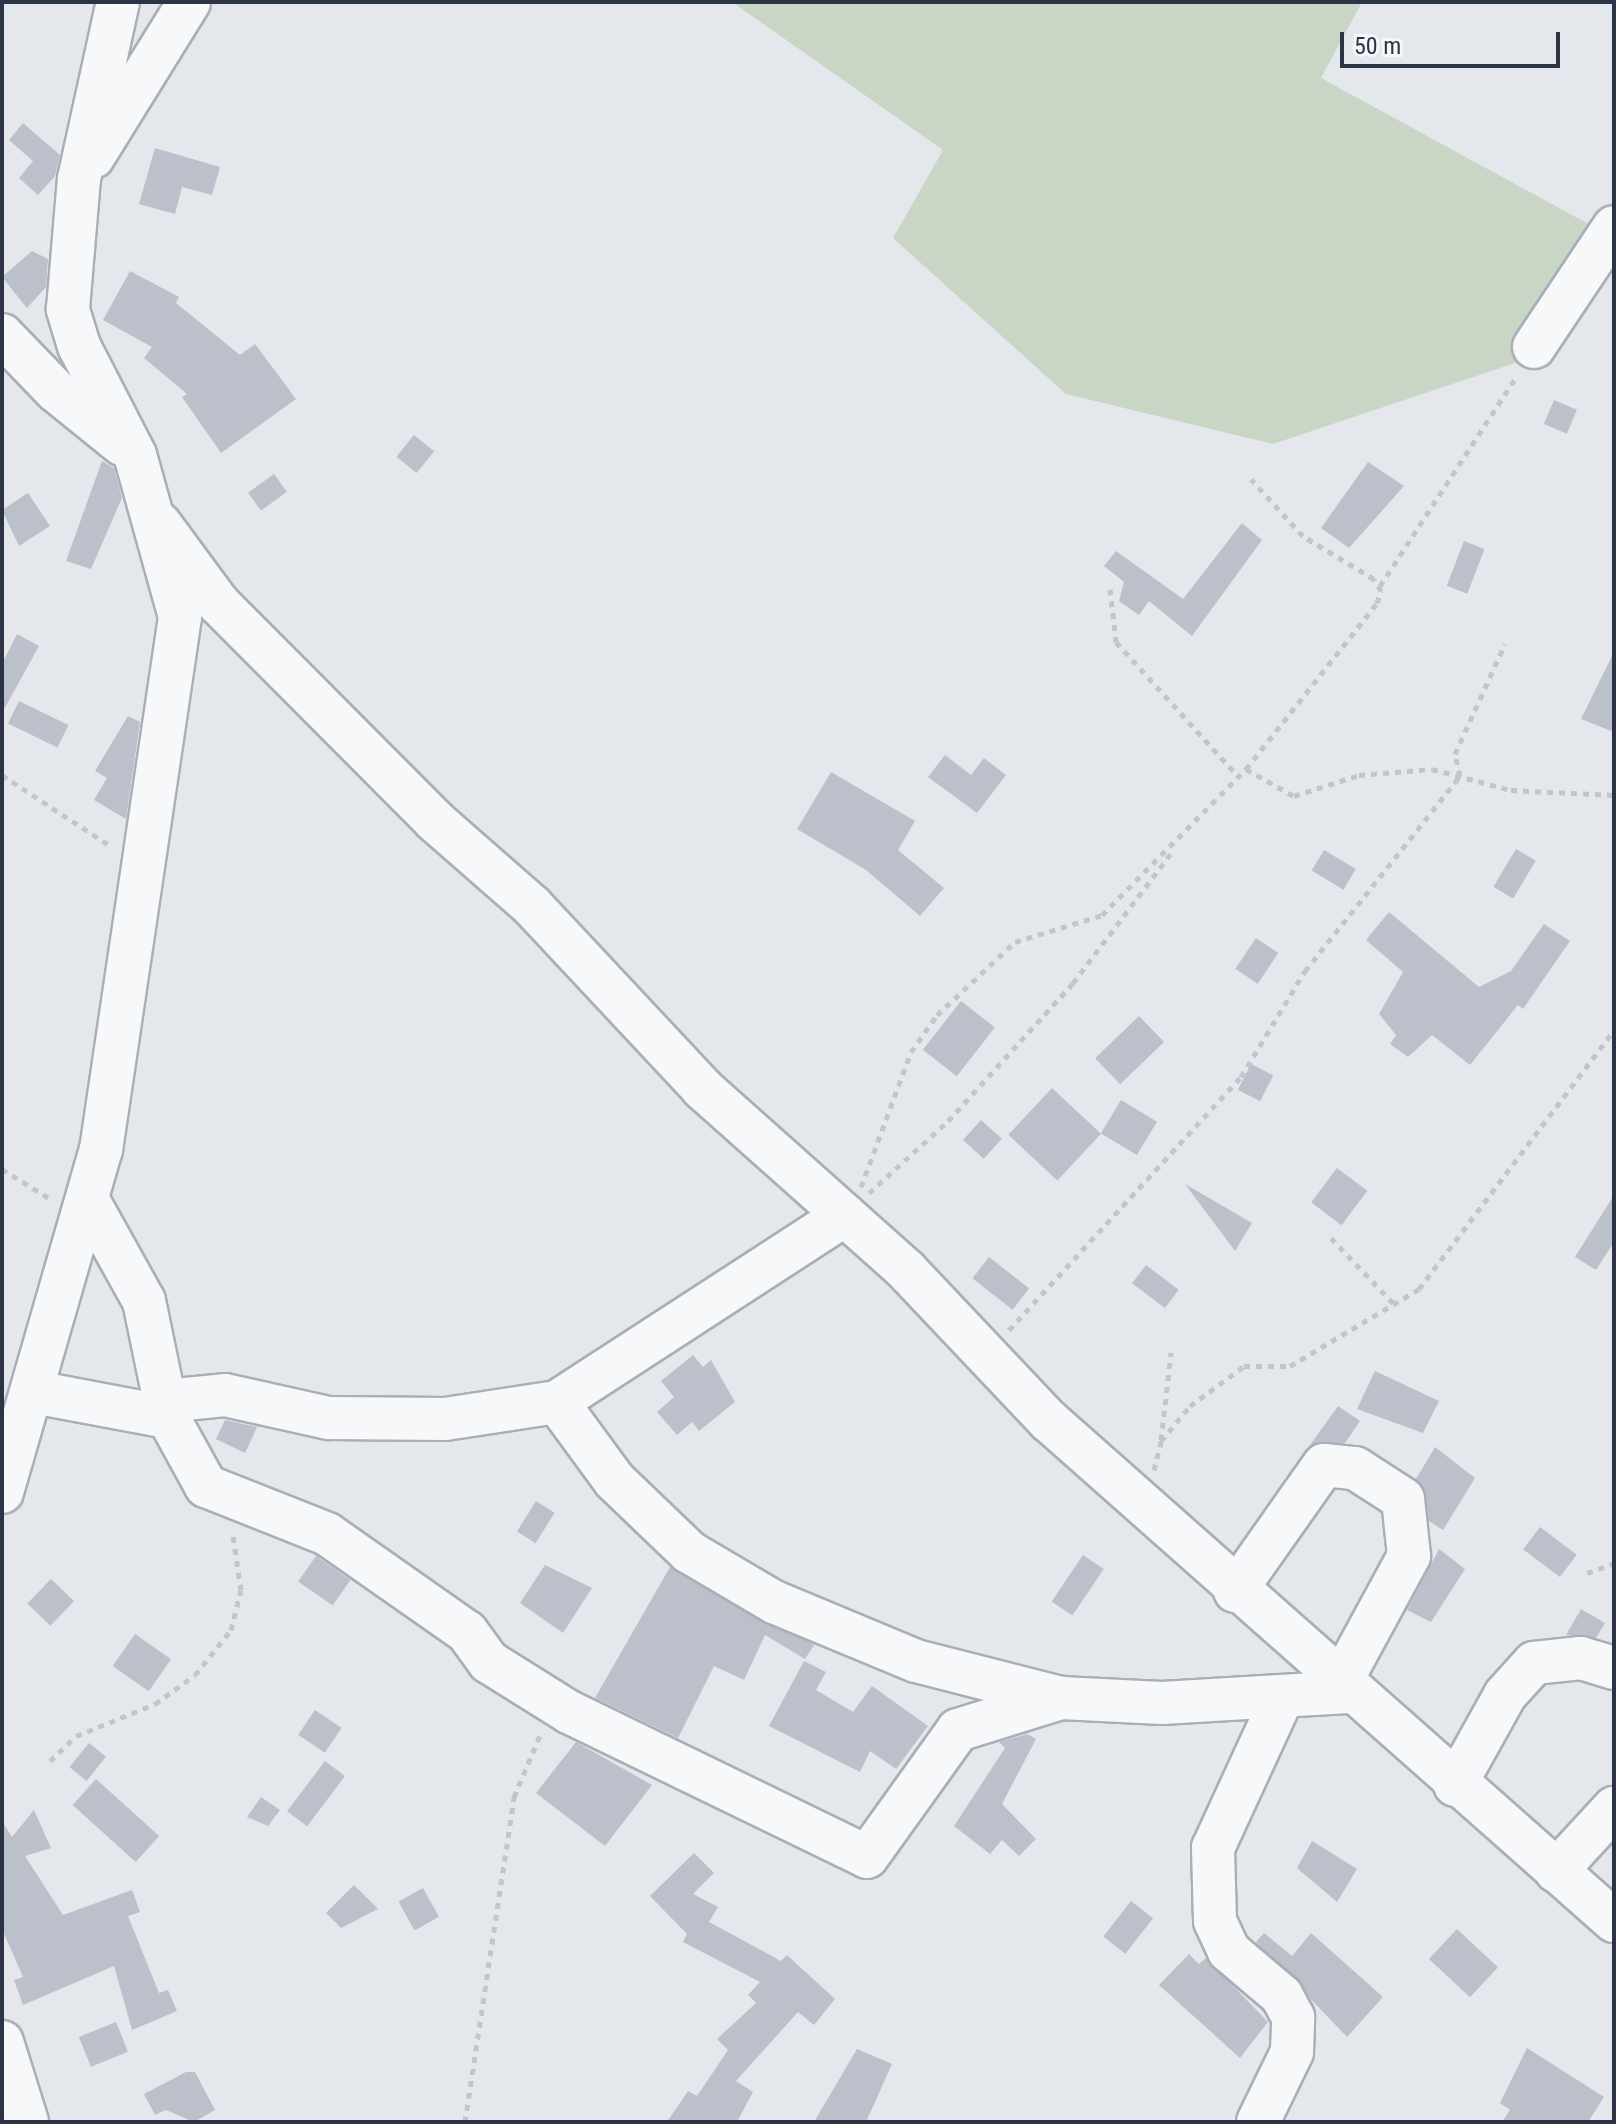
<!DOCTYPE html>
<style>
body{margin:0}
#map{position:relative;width:1616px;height:2124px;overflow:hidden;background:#e4e7ec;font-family:"Roboto Condensed",sans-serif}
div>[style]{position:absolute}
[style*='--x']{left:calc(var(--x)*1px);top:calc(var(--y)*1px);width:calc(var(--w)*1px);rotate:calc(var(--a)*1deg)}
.green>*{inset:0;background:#c9d6c5}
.building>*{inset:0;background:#bbc0ca;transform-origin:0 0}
.path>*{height:5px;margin-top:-2.5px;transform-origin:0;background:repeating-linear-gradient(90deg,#c2c5cb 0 6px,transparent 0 12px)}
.roads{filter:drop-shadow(2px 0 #a9aeb7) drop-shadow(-2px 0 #a9aeb7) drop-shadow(0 2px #a9aeb7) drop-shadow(0 -2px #a9aeb7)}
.minor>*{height:42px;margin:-21px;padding:0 21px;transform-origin:21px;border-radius:21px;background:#f7f8fa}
span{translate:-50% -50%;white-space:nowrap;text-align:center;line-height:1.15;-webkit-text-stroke:8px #f4f6f9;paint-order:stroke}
.frame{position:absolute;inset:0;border:4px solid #2b3445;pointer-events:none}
.scale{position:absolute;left:1340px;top:32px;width:220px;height:36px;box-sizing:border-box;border:4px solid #2b3445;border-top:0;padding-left:10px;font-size:24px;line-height:28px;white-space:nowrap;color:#2b3445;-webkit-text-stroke:6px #f4f6f9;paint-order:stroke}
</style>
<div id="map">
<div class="green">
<div style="clip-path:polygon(732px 2px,1362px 2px,1321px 78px,1603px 232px,1524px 360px,1273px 444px,1066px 394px,893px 238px,943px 150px)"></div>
</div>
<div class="building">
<div style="clip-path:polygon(23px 123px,60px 155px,55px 176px,38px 195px,19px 178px,33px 161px,9px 140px)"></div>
<div style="clip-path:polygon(155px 148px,220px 167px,212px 195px,182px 187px,175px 214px,139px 204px)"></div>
<div style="clip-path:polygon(32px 251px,48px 259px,46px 287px,27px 308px,2px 277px)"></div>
<div style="clip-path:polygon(130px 271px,179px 297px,176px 303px,240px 355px,255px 344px,296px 399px,221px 453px,182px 397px,187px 394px,144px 358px,152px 347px,103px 320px)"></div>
<div style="left:1554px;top:400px;width:25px;height:26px;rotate:23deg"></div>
<div style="left:414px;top:435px;width:26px;height:28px;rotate:39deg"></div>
<div style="clip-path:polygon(102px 461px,114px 468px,122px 498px,91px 569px,66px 561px)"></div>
<div style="clip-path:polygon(1368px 462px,1404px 486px,1349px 548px,1321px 528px)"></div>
<div style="left:274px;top:474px;width:22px;height:32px;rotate:54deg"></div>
<div style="clip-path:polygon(28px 493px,50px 526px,19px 546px,2px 510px)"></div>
<div style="clip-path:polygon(1242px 523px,1262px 540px,1192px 636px,1149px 601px,1139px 615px,1119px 601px,1124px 582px,1104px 566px,1116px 551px,1183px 599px)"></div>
<div style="left:1464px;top:541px;width:22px;height:48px;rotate:21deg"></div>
<div style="clip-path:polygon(17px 634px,39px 646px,2px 713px,2px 664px)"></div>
<div style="clip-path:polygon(1614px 652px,1614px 732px,1581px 719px)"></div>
<div style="left:19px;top:701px;width:55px;height:25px;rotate:26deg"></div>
<div style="clip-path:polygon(128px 716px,140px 722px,126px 819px,94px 800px,107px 778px,95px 771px)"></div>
<div style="clip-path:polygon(945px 755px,971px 775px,984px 758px,1006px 775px,977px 813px,928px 777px)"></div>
<div style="clip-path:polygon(831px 772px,915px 821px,898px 850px,944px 888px,920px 916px,866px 870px,797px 829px)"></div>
<div style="left:1516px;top:849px;width:23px;height:44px;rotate:31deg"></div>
<div style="left:1324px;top:850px;width:37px;height:24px;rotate:31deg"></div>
<div style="clip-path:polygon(1389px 912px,1479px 987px,1511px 971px,1544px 924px,1570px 941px,1523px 1009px,1518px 1005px,1470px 1065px,1432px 1035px,1408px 1057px,1390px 1044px,1396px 1035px,1379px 1014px,1403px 972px,1366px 940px)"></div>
<div style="left:1256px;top:938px;width:27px;height:37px;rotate:34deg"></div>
<div style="left:961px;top:1001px;width:43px;height:62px;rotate:38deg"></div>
<div style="left:1139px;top:1016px;width:36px;height:61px;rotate:46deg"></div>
<div style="left:1251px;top:1064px;width:25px;height:29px;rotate:27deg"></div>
<div style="left:1052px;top:1088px;width:67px;height:64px;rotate:43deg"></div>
<div style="left:1121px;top:1100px;width:42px;height:39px;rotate:31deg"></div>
<div style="left:981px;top:1120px;width:28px;height:27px;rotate:42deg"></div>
<div style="left:1337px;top:1168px;width:38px;height:43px;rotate:37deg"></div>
<div style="clip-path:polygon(1185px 1184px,1252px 1223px,1235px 1251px)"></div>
<div style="clip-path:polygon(1614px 1195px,1614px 1242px,1596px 1270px,1575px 1257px)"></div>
<div style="left:989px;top:1257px;width:51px;height:27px;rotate:38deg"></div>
<div style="left:1146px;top:1265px;width:41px;height:23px;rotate:37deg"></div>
<div style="clip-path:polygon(693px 1355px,703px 1367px,711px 1360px,735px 1402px,699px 1431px,692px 1422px,677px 1435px,657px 1412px,674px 1397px,661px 1381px)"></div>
<div style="clip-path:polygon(1375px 1371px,1439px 1401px,1423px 1433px,1357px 1409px)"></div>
<div style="clip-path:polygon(1338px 1406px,1360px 1421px,1345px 1443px,1308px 1448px)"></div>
<div style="clip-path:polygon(225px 1420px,257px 1427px,245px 1453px,216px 1439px)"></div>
<div style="clip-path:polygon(1435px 1447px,1475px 1478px,1443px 1530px,1429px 1521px,1416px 1479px)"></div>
<div style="left:536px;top:1501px;width:22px;height:36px;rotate:32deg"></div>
<div style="left:1540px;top:1527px;width:46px;height:28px;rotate:37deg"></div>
<div style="clip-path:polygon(1439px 1549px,1465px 1569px,1431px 1622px,1407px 1610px)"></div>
<div style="left:1083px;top:1555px;width:25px;height:56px;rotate:34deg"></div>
<div style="left:316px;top:1556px;width:42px;height:31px;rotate:35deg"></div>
<div style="clip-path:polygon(545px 1565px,592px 1588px,563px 1633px,520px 1603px)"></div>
<div style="clip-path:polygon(670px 1567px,814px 1645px,805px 1659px,765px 1635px,744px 1680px,714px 1666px,678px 1738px,595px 1698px)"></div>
<div style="left:51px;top:1579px;width:32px;height:34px;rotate:44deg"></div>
<div style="clip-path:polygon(1581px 1609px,1605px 1623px,1596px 1638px,1566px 1635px)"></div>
<div style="left:135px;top:1634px;width:44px;height:39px;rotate:35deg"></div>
<div style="clip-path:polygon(804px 1661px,826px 1672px,816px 1690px,853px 1712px,872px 1686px,928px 1726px,896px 1769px,870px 1751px,860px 1772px,769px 1726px)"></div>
<div style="left:315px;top:1710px;width:32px;height:30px;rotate:34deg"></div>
<div style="clip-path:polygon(1027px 1734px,1036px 1739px,1002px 1804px,1036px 1839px,1019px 1856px,1002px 1840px,990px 1854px,954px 1826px,1005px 1748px,999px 1742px)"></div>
<div style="clip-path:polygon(576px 1742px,652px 1785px,605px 1846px,536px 1793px)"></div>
<div style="left:89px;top:1743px;width:22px;height:31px;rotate:39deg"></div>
<div style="left:325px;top:1761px;width:25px;height:63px;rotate:37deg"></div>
<div style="left:96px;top:1779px;width:85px;height:35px;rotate:42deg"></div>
<div style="clip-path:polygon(261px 1797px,280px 1810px,268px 1826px,247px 1817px)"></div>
<div style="clip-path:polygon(34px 1810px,51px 1848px,25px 1856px,63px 1915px,132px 1890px,140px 1912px,128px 1916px,159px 1993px,168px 1990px,177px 2011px,132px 2030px,114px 1966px,23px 2005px,14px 1980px,23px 1977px,2px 1929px,2px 1821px,12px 1837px)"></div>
<div style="clip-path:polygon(1312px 1841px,1357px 1869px,1337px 1902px,1297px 1868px)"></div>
<div style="clip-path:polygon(694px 1853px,714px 1873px,693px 1894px,718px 1907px,709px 1922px,781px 1961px,787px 1955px,835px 1999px,814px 2025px,798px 2012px,736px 2081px,753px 2092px,737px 2122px,667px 2122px,688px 2091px,697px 2096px,728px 2050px,717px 2039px,756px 2003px,748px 1995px,760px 1982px,683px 1942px,687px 1934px,650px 1896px)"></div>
<div style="clip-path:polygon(354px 1885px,378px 1909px,341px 1928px,326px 1913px)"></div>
<div style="left:423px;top:1888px;width:33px;height:28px;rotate:61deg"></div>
<div style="left:1131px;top:1901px;width:28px;height:45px;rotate:38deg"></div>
<div style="left:1457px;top:1929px;width:56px;height:41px;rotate:43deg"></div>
<div style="clip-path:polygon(1264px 1933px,1292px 1956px,1311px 1933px,1383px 1997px,1347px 2037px,1256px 1942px)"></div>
<div style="clip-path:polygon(1189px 1954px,1199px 1964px,1206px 1958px,1268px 2022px,1240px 2058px,1159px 1985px)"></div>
<div style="left:116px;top:2022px;width:32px;height:40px;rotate:68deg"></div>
<div style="clip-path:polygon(1527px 2048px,1604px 2097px,1588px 2122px,1502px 2122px,1510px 2110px,1500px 2103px)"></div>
<div style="clip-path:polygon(857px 2049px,892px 2064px,866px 2122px,814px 2122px)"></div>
<div style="clip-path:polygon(186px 2072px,195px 2072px,215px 2110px,194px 2122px,166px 2110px,155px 2115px,144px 2094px)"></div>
</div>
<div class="path">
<div style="--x:1380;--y:586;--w:251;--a:-56.9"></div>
<div style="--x:1110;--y:589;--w:53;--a:83.5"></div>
<div style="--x:1116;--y:642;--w:181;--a:47.7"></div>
<div style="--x:1246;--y:769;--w:55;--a:29.4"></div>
<div style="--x:1294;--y:796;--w:68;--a:-17.9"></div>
<div style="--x:1359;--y:775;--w:73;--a:-4.7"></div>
<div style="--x:1432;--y:769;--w:82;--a:14.9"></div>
<div style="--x:1511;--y:790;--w:103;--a:2.8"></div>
<div style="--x:2;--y:775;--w:131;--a:33.2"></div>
<div style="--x:2;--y:1169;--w:59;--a:31.8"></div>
<div style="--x:861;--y:1187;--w:144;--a:-69.7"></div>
<div style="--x:911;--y:1052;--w:45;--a:-54.9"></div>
<div style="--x:937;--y:1015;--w:107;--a:-43.1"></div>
<div style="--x:1015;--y:942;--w:91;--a:-17.2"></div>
<div style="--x:1102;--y:915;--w:205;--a:-45.4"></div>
<div style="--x:1246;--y:769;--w:211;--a:-51.7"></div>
<div style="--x:1377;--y:603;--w:13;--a:-72"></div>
<div style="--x:1381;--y:591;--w:14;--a:-120"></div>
<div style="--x:1374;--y:579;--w:83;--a:-148.8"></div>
<div style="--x:1303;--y:536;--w:77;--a:-132.4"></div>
<div style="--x:869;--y:1193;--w:107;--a:-42.3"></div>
<div style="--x:948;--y:1121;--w:186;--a:-47.8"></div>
<div style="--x:1073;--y:983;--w:166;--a:-52.9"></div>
<div style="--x:1331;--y:1238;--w:95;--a:46.3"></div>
<div style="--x:1009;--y:1330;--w:343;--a:-47.5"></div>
<div style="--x:1241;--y:1077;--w:124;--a:-58.9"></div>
<div style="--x:1305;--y:971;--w:249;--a:-51.5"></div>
<div style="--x:1460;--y:776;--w:23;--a:-103"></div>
<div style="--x:1455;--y:754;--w:121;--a:-65.6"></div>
<div style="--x:1161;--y:1440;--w:88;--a:-83.4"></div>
<div style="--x:1154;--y:1470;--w:30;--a:-76"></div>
<div style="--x:1161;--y:1441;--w:45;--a:-50.4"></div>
<div style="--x:1190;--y:1406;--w:67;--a:-36.5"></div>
<div style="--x:1244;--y:1366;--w:46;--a:0"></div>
<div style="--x:1290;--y:1366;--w:150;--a:-30.8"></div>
<div style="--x:1419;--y:1289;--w:324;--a:-53"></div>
<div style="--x:1587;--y:1573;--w:29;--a:-20"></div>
<div style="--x:50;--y:1761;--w:36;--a:-44"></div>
<div style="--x:76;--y:1736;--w:85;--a:-22.1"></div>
<div style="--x:155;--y:1704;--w:49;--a:-35.9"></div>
<div style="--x:195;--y:1675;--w:58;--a:-51.3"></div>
<div style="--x:231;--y:1630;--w:41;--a:-76"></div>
<div style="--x:241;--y:1590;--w:56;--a:-98.3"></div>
<div style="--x:465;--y:2122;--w:329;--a:-81.4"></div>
<div style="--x:514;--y:1797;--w:67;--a:-67.2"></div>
</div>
<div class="roads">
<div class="minor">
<div style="--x:93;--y:157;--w:182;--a:-58.2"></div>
<div style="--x:2;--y:335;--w:78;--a:46"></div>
<div style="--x:56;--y:391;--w:85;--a:38.8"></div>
<div style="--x:1534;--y:347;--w:144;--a:-56.3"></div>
<div style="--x:160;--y:524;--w:99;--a:53.6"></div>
<div style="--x:219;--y:604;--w:306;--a:45.1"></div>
<div style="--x:435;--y:821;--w:129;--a:41.2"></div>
<div style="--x:532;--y:906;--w:250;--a:46.9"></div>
<div style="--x:703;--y:1089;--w:272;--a:41.7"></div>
<div style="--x:906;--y:1270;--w:207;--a:46.6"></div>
<div style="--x:1048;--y:1420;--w:756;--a:41.51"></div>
<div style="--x:90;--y:1204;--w:111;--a:60.9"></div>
<div style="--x:144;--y:1301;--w:118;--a:78.3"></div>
<div style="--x:168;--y:1417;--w:79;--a:61.2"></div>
<div style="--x:206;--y:1486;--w:130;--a:21.6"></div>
<div style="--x:327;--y:1534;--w:171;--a:35"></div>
<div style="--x:467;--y:1632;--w:37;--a:54"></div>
<div style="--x:489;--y:1662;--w:94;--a:32"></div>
<div style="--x:569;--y:1712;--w:331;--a:25.9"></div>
<div style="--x:867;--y:1857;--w:156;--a:-54.4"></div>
<div style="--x:958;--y:1730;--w:108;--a:-17.3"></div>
<div style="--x:34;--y:1392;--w:136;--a:10.6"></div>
<div style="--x:165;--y:1401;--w:60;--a:-5.7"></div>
<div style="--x:225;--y:1395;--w:107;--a:12.5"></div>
<div style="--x:329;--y:1418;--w:116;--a:0.5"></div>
<div style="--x:445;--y:1419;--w:113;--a:-8.6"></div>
<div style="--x:557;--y:1402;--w:343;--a:-33"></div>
<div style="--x:557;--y:1402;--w:97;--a:53.8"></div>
<div style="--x:614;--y:1480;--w:104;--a:43.8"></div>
<div style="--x:689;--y:1552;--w:99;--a:30.5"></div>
<div style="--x:774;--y:1602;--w:154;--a:22.6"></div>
<div style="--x:916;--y:1661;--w:150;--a:14.3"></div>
<div style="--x:1061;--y:1698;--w:101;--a:2.8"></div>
<div style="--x:1162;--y:1703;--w:186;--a:-3.4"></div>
<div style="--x:2;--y:1492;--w:356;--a:-73.9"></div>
<div style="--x:101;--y:1150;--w:539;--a:-81.57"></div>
<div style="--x:180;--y:617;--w:168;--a:-105.5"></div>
<div style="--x:135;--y:455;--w:123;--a:-117.2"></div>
<div style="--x:79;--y:346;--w:39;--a:-107"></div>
<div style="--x:68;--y:309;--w:130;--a:-85.2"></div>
<div style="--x:79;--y:179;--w:181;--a:-77.6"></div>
<div style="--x:1235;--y:1591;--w:154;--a:-54.8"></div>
<div style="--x:1324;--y:1465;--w:31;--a:6"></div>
<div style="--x:1355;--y:1468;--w:57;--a:32.9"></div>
<div style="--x:1403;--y:1499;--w:57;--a:84"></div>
<div style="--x:1409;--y:1556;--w:147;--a:118.5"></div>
<div style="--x:1455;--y:1785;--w:103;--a:-60.9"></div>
<div style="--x:1505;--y:1695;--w:43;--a:-47.8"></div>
<div style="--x:1534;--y:1663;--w:47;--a:-6.1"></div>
<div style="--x:1581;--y:1658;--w:34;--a:17"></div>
<div style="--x:1556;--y:1871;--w:86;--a:-47.4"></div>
<div style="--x:2;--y:2042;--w:84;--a:72.6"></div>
<div style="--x:1258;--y:2122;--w:78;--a:-64.1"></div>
<div style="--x:1292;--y:2052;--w:35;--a:-88"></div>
<div style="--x:1293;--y:2017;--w:24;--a:-118"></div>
<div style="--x:1282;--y:1996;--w:70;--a:-139.7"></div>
<div style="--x:1229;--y:1951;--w:33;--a:-115"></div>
<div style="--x:1215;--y:1921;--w:73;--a:-91.6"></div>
<div style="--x:1213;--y:1848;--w:163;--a:-65.3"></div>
</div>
</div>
<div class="frame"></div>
<div class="scale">50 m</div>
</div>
